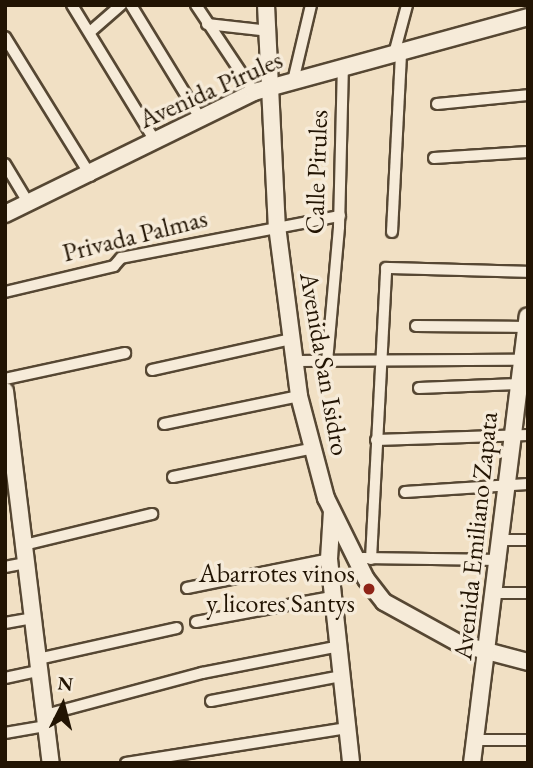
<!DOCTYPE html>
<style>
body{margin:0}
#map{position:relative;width:533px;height:768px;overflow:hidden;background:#f1e0c4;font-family:"EB Garamond",serif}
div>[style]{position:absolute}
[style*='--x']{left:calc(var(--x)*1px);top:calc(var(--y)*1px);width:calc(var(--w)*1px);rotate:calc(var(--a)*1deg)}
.roads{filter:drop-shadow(2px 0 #564733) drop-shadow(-2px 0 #564733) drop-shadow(0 2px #564733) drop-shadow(0 -2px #564733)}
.minor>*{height:10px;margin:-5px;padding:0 5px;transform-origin:5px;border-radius:5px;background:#f6ebd9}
.secondary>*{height:16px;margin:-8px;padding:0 8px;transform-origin:8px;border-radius:8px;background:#f6ebd9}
.dots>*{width:19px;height:19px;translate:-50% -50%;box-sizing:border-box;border:4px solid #f6ebd9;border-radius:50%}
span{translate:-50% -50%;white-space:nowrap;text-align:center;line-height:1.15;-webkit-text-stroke:7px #f6ebd9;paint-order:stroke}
.street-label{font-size:26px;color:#221403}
.poi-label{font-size:26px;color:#221403}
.right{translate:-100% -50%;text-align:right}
.frame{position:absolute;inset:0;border:7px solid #221403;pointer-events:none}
.north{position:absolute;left:28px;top:670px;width:70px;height:70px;-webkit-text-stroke:5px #f6ebd9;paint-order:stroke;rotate:6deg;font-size:19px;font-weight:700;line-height:28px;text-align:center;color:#221403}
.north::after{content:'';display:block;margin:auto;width:24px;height:32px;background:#221403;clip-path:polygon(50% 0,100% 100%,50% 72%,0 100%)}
</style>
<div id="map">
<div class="roads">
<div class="minor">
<div style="--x:72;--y:5;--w:159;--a:58.6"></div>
<div style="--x:131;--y:5;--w:132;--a:58.6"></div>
<div style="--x:196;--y:5;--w:105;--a:56.3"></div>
<div style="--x:207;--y:24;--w:63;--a:6.3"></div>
<div style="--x:90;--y:32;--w:41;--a:-41.1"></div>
<div style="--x:5;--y:37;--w:163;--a:58.3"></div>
<div style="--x:394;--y:54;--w:51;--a:-75.1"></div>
<div style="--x:294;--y:77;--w:74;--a:-76.7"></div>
<div style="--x:437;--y:104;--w:91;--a:-5.6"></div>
<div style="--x:434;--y:158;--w:94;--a:-3.7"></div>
<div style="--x:5;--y:164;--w:47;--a:59"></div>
<div style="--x:392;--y:232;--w:179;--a:-87.1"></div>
<div style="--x:5;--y:292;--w:112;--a:-13.4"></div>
<div style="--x:114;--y:266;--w:11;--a:-49"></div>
<div style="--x:121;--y:258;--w:223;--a:-10.9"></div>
<div style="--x:416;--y:326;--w:110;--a:0.5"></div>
<div style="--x:293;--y:361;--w:228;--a:-0.3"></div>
<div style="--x:327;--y:362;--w:136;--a:-84.9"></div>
<div style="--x:339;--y:227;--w:160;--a:-88.6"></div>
<div style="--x:152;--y:370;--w:142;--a:-12.6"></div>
<div style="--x:5;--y:379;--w:123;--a:-12.2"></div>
<div style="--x:419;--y:388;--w:98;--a:-2.3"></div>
<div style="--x:164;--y:424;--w:138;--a:-11.7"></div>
<div style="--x:376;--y:440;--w:152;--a:-1.9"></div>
<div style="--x:173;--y:477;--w:140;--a:-11.6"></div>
<div style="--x:405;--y:492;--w:123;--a:-3.7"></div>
<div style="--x:503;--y:540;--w:25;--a:0"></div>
<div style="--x:24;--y:545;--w:132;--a:-13.6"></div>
<div style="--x:363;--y:558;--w:137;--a:0.8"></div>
<div style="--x:371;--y:559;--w:291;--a:-87"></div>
<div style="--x:386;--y:268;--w:142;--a:1.6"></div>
<div style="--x:5;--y:567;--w:21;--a:-11"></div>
<div style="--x:187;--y:588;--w:145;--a:-11.5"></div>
<div style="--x:498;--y:593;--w:30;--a:0"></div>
<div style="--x:196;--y:622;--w:142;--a:-10.5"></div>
<div style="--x:5;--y:623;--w:28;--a:-10"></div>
<div style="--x:38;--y:659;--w:142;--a:-12.6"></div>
<div style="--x:5;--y:678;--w:35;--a:-12"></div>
<div style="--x:211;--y:701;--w:132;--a:-10.9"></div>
<div style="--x:45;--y:715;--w:163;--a:-15"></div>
<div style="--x:202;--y:673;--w:140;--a:-11.1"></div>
<div style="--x:5;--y:733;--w:42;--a:-9.7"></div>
<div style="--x:475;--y:740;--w:53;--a:0"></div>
<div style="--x:126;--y:763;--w:224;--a:-9"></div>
</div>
<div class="secondary">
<div style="--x:266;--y:5;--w:221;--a:87.2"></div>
<div style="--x:277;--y:226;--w:171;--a:82.6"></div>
<div style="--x:299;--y:396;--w:106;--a:75.2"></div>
<div style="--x:326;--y:498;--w:90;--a:63.7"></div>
<div style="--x:366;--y:579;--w:29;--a:52"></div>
<div style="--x:384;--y:602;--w:87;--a:28.9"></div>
<div style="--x:460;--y:644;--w:70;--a:14.8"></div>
<div style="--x:5;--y:214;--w:277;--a:-26.1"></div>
<div style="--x:254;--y:92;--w:284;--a:-15.3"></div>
<div style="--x:5;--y:391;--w:375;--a:83"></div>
<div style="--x:332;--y:511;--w:48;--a:93.6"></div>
<div style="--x:329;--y:559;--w:205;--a:83.8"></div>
<div style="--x:472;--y:763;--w:450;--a:-82.9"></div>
</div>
</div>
<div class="dots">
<div style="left:369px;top:589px;background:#8f2418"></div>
</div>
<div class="street-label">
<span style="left:211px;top:90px;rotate:-24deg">Avenida Pirules</span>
<span style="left:317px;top:172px;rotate:-88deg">Calle Pirules</span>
<span style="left:135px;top:236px;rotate:-14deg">Privada Palmas</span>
<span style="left:324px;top:364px;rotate:80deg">Avenida San Isidro</span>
<span style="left:476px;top:536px;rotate:-84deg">Avenida Emiliano Zapata</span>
</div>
<div class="poi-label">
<span class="right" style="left:355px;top:589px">Abarrotes vinos<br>y licores Santys</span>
</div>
<div class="frame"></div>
<div class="north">N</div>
</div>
